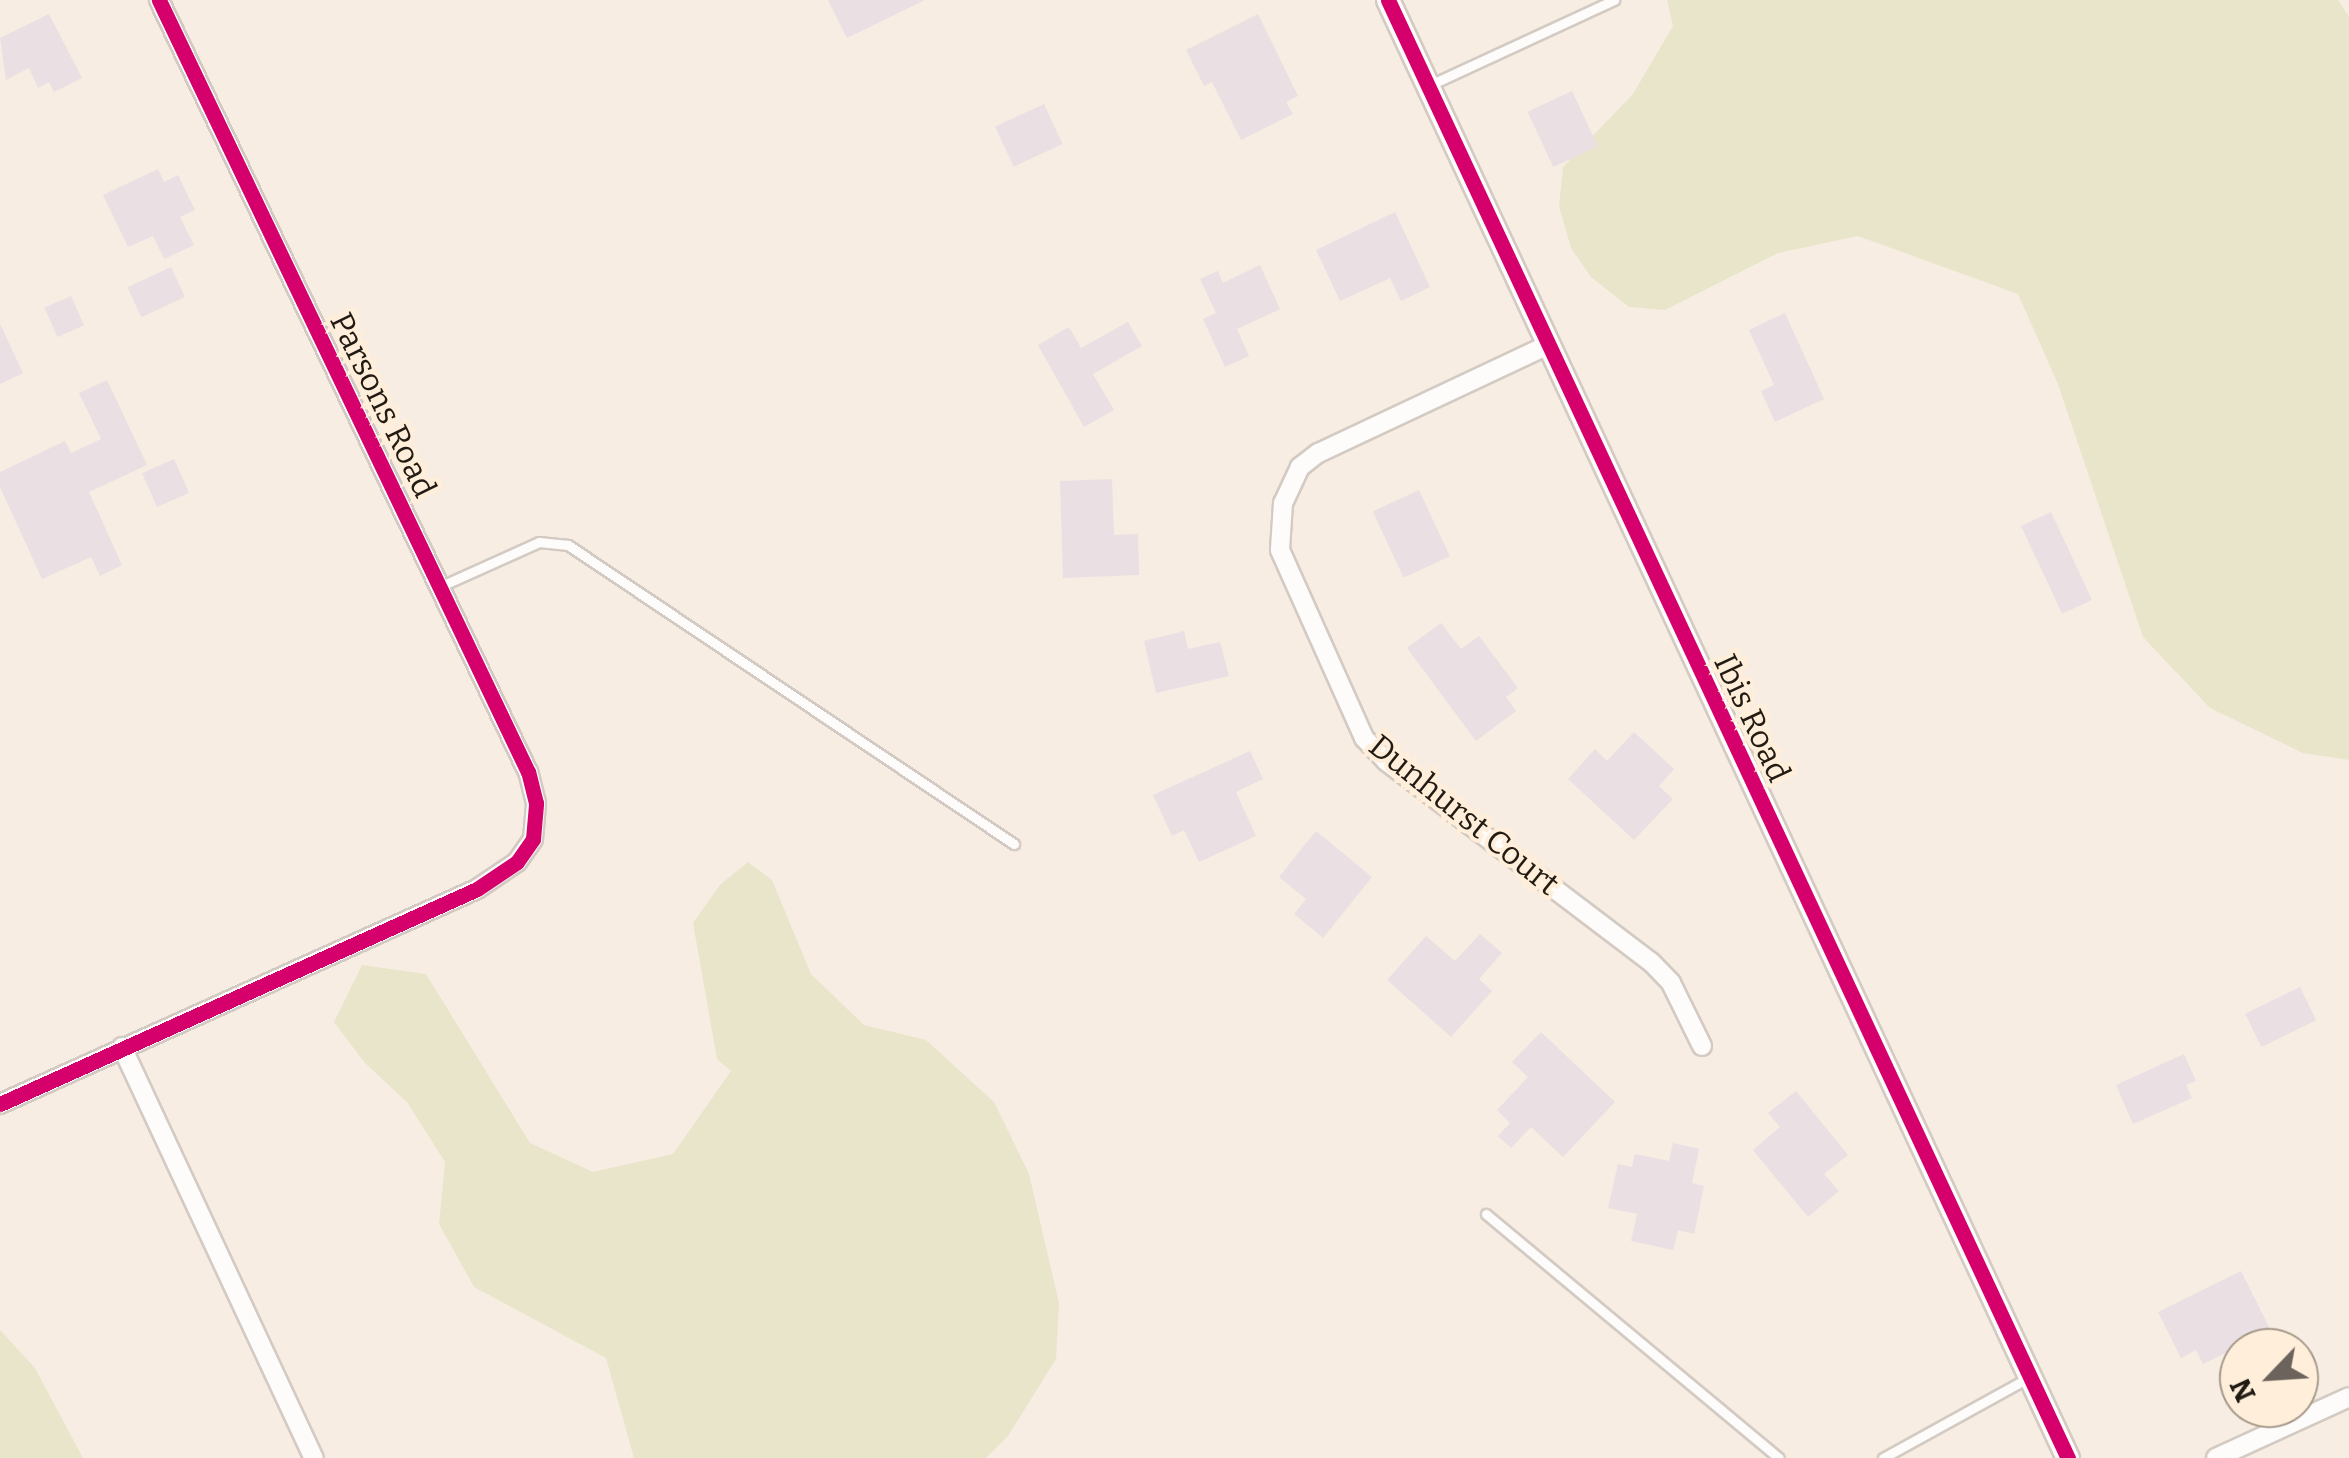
<!DOCTYPE html>
<style>
body{margin:0}
#map{position:relative;width:2349px;height:1458px;overflow:hidden;background:#f7ede2;font-family:Bitter,serif}
div>[style]{position:absolute}
[style*='--x']{left:calc(var(--x)*1px);top:calc(var(--y)*1px);width:calc(var(--w)*1px);rotate:calc(var(--a)*1deg)}
.green>*{inset:0;background:#e8e5cb}
.building>*{inset:0;background:#eadfe3;transform-origin:0 0}
.roads{filter:drop-shadow(2px 0 #d3cbc3) drop-shadow(-2px 0 #d3cbc3) drop-shadow(0 2px #d3cbc3) drop-shadow(0 -2px #d3cbc3)}
.service>*{height:9px;margin:-4.5px;padding:0 4.5px;transform-origin:4.5px;border-radius:4.5px;background:#fefcfb}
.minor>*{height:18px;margin:-9px;padding:0 9px;transform-origin:9px;border-radius:9px;background:#fefcfb}
.tertiary>*{height:22px;margin:-11px;padding:0 11px;transform-origin:11px;border-radius:11px;background:#fefcfb}
.cycleway>*{height:15px;margin:-7.5px;padding:0 7.5px;transform-origin:7.5px;border-radius:7.5px;background:#d6006c}
span{translate:-50% -50%;white-space:nowrap;text-align:center;line-height:1.15;-webkit-text-stroke:8px #ffeeda;paint-order:stroke}
.street-label{font-size:32px;color:#211b14}
.north{position:absolute;left:2219px;top:1328px;width:100px;height:100px;box-sizing:border-box;background:#ffeeda;border:2px solid #a69a8b;border-radius:50%;rotate:245deg;font-size:28px;font-weight:700;line-height:40px;text-align:center;color:#211b14}
.north::after{content:'';display:block;margin:auto;width:35px;height:45px;background:#6c645c;clip-path:polygon(50% 0,100% 100%,50% 72%,0 100%)}
</style>
<div id="map">
<div class="green">
<div style="clip-path:polygon(1667px 0,2338px 0,2349px 17px,2349px 760px,2303px 753px,2210px 708px,2143px 637px,2058px 384px,2018px 294px,1858px 236px,1778px 253px,1665px 310px,1629px 307px,1591px 277px,1571px 248px,1559px 206px,1563px 167px,1633px 94px,1673px 26px)"></div>
<div style="clip-path:polygon(748px 862px,772px 880px,811px 974px,864px 1025px,926px 1040px,994px 1102px,1029px 1174px,1059px 1303px,1056px 1359px,1008px 1436px,986px 1458px,634px 1458px,606px 1358px,474px 1287px,439px 1224px,445px 1162px,407px 1102px,364px 1062px,334px 1022px,362px 965px,426px 974px,530px 1143px,593px 1172px,673px 1154px,731px 1071px,717px 1059px,693px 923px,720px 885px)"></div>
<div style="clip-path:polygon(0 1330px,35px 1368px,83px 1458px,0 1458px)"></div>
</div>
<div class="building">
<div style="clip-path:polygon(828px 0,925px 0,847px 38px)"></div>
<div style="clip-path:polygon(49px 14px,82px 78px,54px 92px,49px 82px,38px 88px,29px 68px,6px 80px,0 38px)"></div>
<div style="clip-path:polygon(1258px 14px,1298px 96px,1286px 102px,1293px 114px,1241px 140px,1212px 82px,1204px 86px,1186px 50px)"></div>
<div style="left:1572px;top:91px;width:61px;height:49px;rotate:65deg"></div>
<div style="left:1044px;top:104px;width:44px;height:54px;rotate:65deg"></div>
<div style="clip-path:polygon(158px 169px,164px 182px,178px 175px,195px 210px,180px 217px,194px 245px,164px 259px,153px 236px,128px 247px,103px 195px)"></div>
<div style="clip-path:polygon(1395px 212px,1430px 287px,1401px 301px,1390px 278px,1340px 301px,1316px 250px)"></div>
<div style="clip-path:polygon(1260px 265px,1280px 309px,1237px 329px,1249px 356px,1225px 367px,1203px 319px,1216px 313px,1200px 279px,1218px 271px,1223px 283px)"></div>
<div style="left:171px;top:267px;width:33px;height:48px;rotate:65deg"></div>
<div style="left:71px;top:296px;width:32px;height:29px;rotate:66deg"></div>
<div style="clip-path:polygon(1785px 313px,1824px 399px,1775px 422px,1761px 391px,1774px 385px,1749px 330px)"></div>
<div style="clip-path:polygon(1128px 322px,1142px 346px,1093px 374px,1114px 410px,1084px 427px,1038px 345px,1069px 327px,1081px 348px)"></div>
<div style="clip-path:polygon(0 324px,23px 373px,0 384px)"></div>
<div style="clip-path:polygon(107px 380px,147px 465px,89px 492px,122px 565px,100px 576px,91px 557px,42px 579px,0 487px,0 472px,65px 441px,71px 453px,101px 439px,79px 393px)"></div>
<div style="left:174px;top:459px;width:37px;height:35px;rotate:66deg"></div>
<div style="clip-path:polygon(1112px 479px,1114px 535px,1138px 534px,1139px 575px,1063px 578px,1060px 481px)"></div>
<div style="left:1419px;top:490px;width:73px;height:51px;rotate:65deg"></div>
<div style="left:2051px;top:512px;width:97px;height:33px;rotate:65deg"></div>
<div style="clip-path:polygon(1441px 623px,1461px 649px,1479px 636px,1518px 688px,1506px 697px,1516px 711px,1476px 741px,1407px 648px)"></div>
<div style="clip-path:polygon(1184px 631px,1188px 649px,1220px 642px,1229px 676px,1156px 693px,1144px 641px)"></div>
<div style="clip-path:polygon(1634px 732px,1674px 769px,1659px 786px,1673px 799px,1634px 840px,1568px 779px,1595px 749px,1607px 761px)"></div>
<div style="clip-path:polygon(1250px 751px,1263px 779px,1236px 792px,1256px 836px,1199px 862px,1184px 830px,1172px 836px,1153px 795px)"></div>
<div style="clip-path:polygon(1316px 831px,1372px 877px,1323px 938px,1294px 914px,1306px 899px,1279px 877px)"></div>
<div style="clip-path:polygon(1480px 934px,1502px 953px,1479px 979px,1492px 991px,1451px 1037px,1387px 980px,1426px 936px,1455px 961px)"></div>
<div style="left:2300px;top:987px;width:37px;height:61px;rotate:64deg"></div>
<div style="clip-path:polygon(1541px 1032px,1615px 1102px,1563px 1157px,1531px 1127px,1511px 1148px,1498px 1136px,1510px 1123px,1497px 1110px,1528px 1077px,1512px 1062px)"></div>
<div style="clip-path:polygon(2184px 1054px,2196px 1081px,2186px 1085px,2192px 1098px,2133px 1124px,2116px 1085px)"></div>
<div style="clip-path:polygon(1796px 1091px,1848px 1155px,1824px 1174px,1839px 1191px,1808px 1217px,1753px 1150px,1780px 1127px,1768px 1113px)"></div>
<div style="clip-path:polygon(1673px 1143px,1699px 1149px,1692px 1183px,1704px 1186px,1694px 1234px,1678px 1230px,1673px 1250px,1631px 1241px,1637px 1214px,1608px 1208px,1618px 1164px,1632px 1167px,1635px 1154px,1669px 1161px)"></div>
<div style="clip-path:polygon(2241px 1271px,2271px 1331px,2203px 1364px,2196px 1350px,2181px 1358px,2158px 1312px)"></div>
</div>
<div class="roads">
<div class="service">
<div style="--x:1430;--y:85;--w:203;--a:-24.8"></div>
<div style="--x:439;--y:587;--w:110;--a:-24.2"></div>
<div style="--x:539;--y:542;--w:29;--a:6"></div>
<div style="--x:568;--y:545;--w:537;--a:33.84"></div>
<div style="--x:1486;--y:1214;--w:381;--a:39.8"></div>
<div style="--x:1883;--y:1458;--w:166;--a:-28.9"></div>
</div>
<div class="minor">
<div style="--x:1548;--y:345;--w:254;--a:154.8"></div>
<div style="--x:1318;--y:453;--w:23;--a:142"></div>
<div style="--x:1300;--y:467;--w:40;--a:115"></div>
<div style="--x:1283;--y:503;--w:47;--a:93.7"></div>
<div style="--x:1280;--y:550;--w:206;--a:65.9"></div>
<div style="--x:1364;--y:738;--w:32;--a:46"></div>
<div style="--x:1386;--y:761;--w:333;--a:37.2"></div>
<div style="--x:1651;--y:962;--w:29;--a:46"></div>
<div style="--x:1671;--y:983;--w:70;--a:63.8"></div>
<div style="--x:122;--y:1047;--w:454;--a:65"></div>
<div style="--x:0;--y:1104;--w:523;--a:-24.26"></div>
<div style="--x:477;--y:889;--w:48;--a:-34"></div>
<div style="--x:517;--y:862;--w:28;--a:-55"></div>
<div style="--x:533;--y:839;--w:36;--a:-85"></div>
<div style="--x:536;--y:803;--w:32;--a:-104"></div>
<div style="--x:528;--y:772;--w:856;--a:-115.55"></div>
<div style="--x:2216;--y:1458;--w:146;--a:-24.6"></div>
</div>
<div class="tertiary">
<div style="--x:1388;--y:0;--w:1609;--a:65"></div>
</div>
</div>
<div class="cycleway">
<div style="--x:1388;--y:0;--w:1609;--a:65"></div>
<div style="--x:0;--y:1104;--w:523;--a:-24.26"></div>
<div style="--x:477;--y:889;--w:48;--a:-34"></div>
<div style="--x:517;--y:862;--w:28;--a:-55"></div>
<div style="--x:533;--y:839;--w:36;--a:-85"></div>
<div style="--x:536;--y:803;--w:32;--a:-104"></div>
<div style="--x:528;--y:772;--w:856;--a:-115.55"></div>
</div>
<div class="street-label">
<span style="left:383px;top:405px;rotate:64deg">Parsons Road</span>
<span style="left:1752px;top:718px;rotate:65deg">Ibis Road</span>
<span style="left:1464px;top:815px;rotate:39deg">Dunhurst Court</span>
</div>
<div class="north">N</div>
</div>
